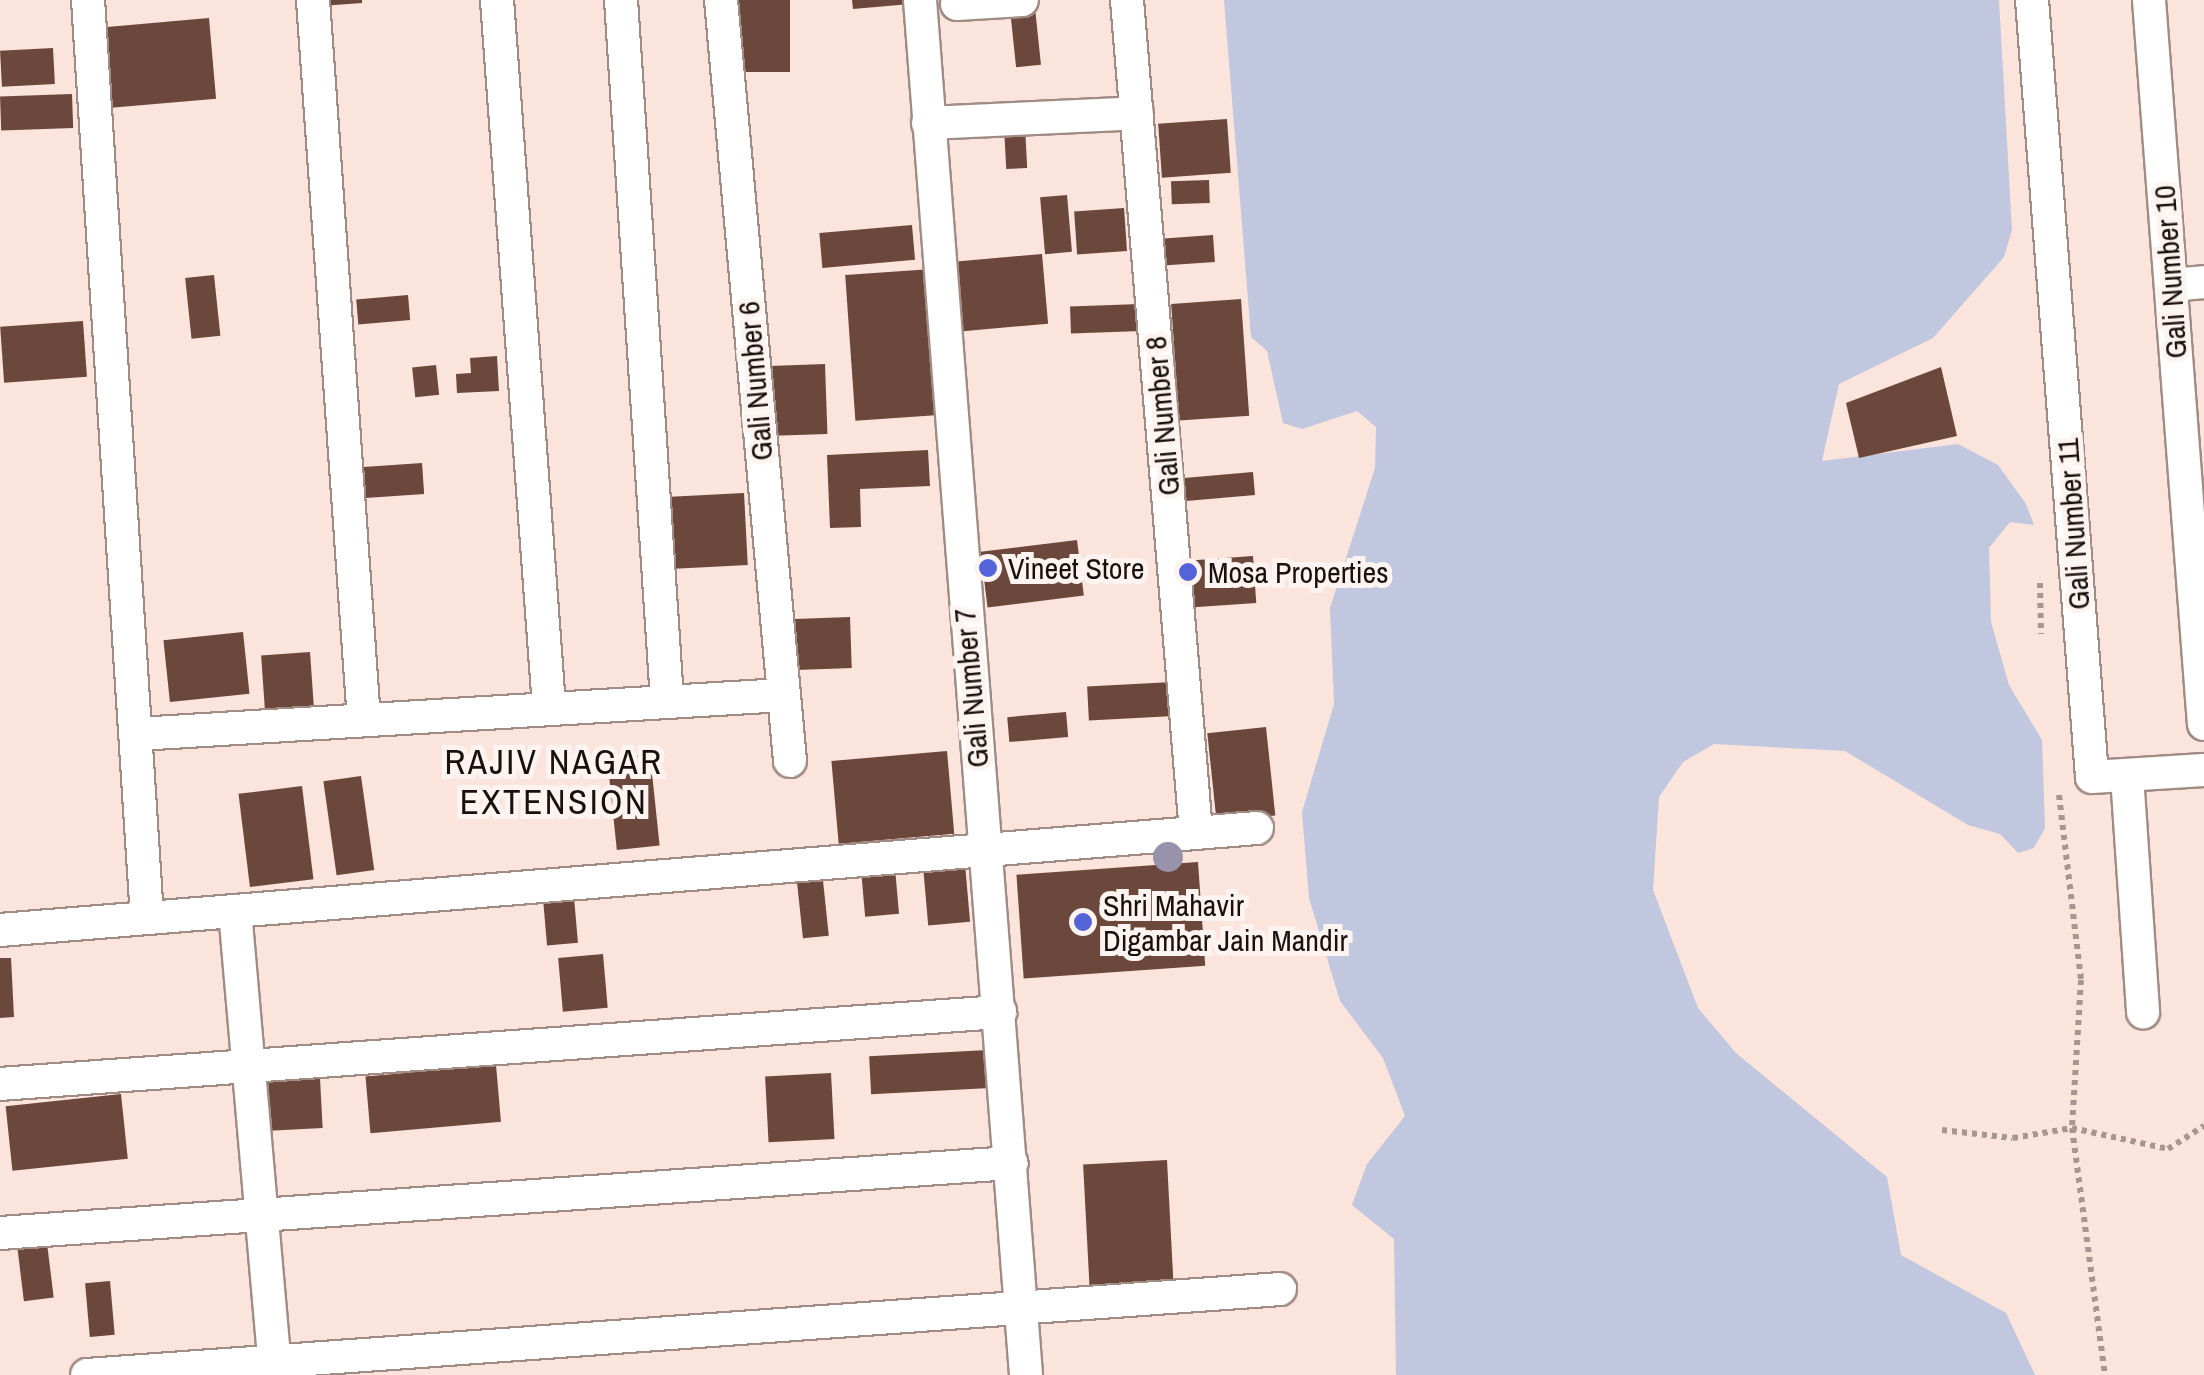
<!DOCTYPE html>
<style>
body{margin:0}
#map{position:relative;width:2204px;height:1375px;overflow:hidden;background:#fae4dc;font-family:"Archivo Narrow",sans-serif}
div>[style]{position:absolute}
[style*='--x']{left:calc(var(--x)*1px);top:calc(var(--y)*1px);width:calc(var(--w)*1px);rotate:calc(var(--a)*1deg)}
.green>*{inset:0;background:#c1c7df}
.building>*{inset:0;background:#6b483b;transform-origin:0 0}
.path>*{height:6px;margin-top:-3px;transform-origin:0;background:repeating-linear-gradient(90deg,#a79690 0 5px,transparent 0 10px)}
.roads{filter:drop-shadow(2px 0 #a08c85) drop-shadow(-2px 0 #a08c85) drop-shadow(0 2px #a08c85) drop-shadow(0 -2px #a08c85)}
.street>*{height:32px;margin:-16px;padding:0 16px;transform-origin:16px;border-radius:16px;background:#fff}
.trees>*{width:30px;height:30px;margin:-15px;border-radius:50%;background:#9793aa}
.dots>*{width:28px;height:28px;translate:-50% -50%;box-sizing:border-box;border:5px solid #fdf4f1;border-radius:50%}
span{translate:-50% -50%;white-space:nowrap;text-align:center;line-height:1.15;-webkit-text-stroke:10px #fdf4f1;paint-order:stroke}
.street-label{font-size:30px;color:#18100e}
.poi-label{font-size:30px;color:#18100e}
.left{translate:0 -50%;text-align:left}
.quarter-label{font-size:35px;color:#18100e;letter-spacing:2.5px}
</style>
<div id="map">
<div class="green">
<div style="clip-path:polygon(1224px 0,1999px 0,2012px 230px,2004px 257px,1933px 338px,1839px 384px,1822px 461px,1958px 444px,1998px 465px,2026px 504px,2034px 525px,2010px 522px,1989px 548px,1991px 622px,2009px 685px,2042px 740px,2045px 828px,2034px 848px,2018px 853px,2000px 834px,1968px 825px,1845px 751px,1714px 744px,1683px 762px,1659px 797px,1653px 890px,1698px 1008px,1736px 1053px,1887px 1177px,1901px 1255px,2006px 1313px,2035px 1375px,1396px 1375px,1394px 1239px,1352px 1205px,1367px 1164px,1405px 1116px,1383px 1058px,1340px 1001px,1309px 898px,1302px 812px,1334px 704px,1330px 608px,1375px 468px,1376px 427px,1357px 411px,1302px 429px,1283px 423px,1267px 351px,1251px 337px)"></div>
</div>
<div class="building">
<div style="clip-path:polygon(321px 0,362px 0,362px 3px,321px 6px)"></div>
<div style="left:731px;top:0;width:59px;height:72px"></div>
<div style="clip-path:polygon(852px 0,909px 0,910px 4px,853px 9px)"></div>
<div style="left:1035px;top:8px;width:57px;height:25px;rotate:84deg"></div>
<div style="left:209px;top:18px;width:81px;height:108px;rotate:85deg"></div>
<div style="left:53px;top:48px;width:36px;height:53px;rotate:87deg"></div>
<div style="left:72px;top:94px;width:34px;height:72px;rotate:88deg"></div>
<div style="left:1227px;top:119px;width:54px;height:69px;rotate:86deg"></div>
<div style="left:1025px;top:126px;width:42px;height:21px;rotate:87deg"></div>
<div style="left:1209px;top:180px;width:23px;height:38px;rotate:88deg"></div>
<div style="left:1067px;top:195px;width:57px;height:27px;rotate:85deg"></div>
<div style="left:1124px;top:208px;width:43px;height:50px;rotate:86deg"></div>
<div style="left:912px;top:225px;width:35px;height:93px;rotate:85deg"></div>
<div style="left:1213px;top:235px;width:27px;height:56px;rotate:86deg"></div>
<div style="left:1042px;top:254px;width:70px;height:91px;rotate:85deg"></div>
<div style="left:932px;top:269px;width:146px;height:87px;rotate:86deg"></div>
<div style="left:214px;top:275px;width:61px;height:29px;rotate:84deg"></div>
<div style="left:408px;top:295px;width:25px;height:52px;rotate:85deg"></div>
<div style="left:1241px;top:299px;width:117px;height:70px;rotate:86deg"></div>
<div style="left:1140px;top:304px;width:27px;height:70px;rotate:88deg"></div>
<div style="left:83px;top:321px;width:56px;height:83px;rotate:86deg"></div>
<div style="clip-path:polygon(497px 356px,499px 391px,457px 393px,456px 374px,471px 373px,470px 358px)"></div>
<div style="left:825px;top:364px;width:70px;height:62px;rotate:88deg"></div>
<div style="left:436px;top:365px;width:30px;height:24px;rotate:84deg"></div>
<div style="clip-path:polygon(1941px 367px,1957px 436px,1859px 458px,1846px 403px)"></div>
<div style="clip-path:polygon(928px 450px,930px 486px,860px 489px,861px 527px,830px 528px,827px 455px)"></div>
<div style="left:422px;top:463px;width:31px;height:66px;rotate:86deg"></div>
<div style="left:1253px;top:472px;width:23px;height:69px;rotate:85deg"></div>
<div style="left:744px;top:493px;width:72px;height:83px;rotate:87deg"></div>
<div style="left:1077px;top:540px;width:56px;height:97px;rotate:83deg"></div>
<div style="left:1253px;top:556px;width:47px;height:70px;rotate:86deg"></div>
<div style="left:850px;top:617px;width:51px;height:62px;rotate:88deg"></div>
<div style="left:243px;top:632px;width:62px;height:80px;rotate:84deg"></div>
<div style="left:310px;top:652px;width:57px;height:49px;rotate:86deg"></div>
<div style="left:1172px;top:682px;width:34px;height:85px;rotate:87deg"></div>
<div style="left:1066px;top:712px;width:25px;height:59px;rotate:85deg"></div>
<div style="left:1266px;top:727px;width:89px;height:59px;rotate:84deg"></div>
<div style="left:947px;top:751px;width:83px;height:116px;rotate:85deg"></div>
<div style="left:650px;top:754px;width:92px;height:43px;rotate:84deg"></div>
<div style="left:361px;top:776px;width:95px;height:38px;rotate:82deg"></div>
<div style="left:302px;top:786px;width:94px;height:64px;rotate:83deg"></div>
<div style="left:1198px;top:862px;width:104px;height:182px;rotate:86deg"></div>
<div style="left:965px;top:864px;width:58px;height:42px;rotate:85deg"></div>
<div style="left:895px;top:868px;width:46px;height:34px;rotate:85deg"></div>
<div style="left:822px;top:871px;width:65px;height:26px;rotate:84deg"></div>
<div style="left:573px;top:886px;width:57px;height:31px;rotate:85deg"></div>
<div style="left:603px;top:954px;width:54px;height:45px;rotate:85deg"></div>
<div style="clip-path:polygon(0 958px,11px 958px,14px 1017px,0 1018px)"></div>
<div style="left:988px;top:1050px;width:38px;height:119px;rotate:87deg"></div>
<div style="left:496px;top:1065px;width:57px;height:131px;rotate:85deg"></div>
<div style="left:831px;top:1073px;width:66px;height:66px;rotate:87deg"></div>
<div style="left:320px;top:1078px;width:50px;height:63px;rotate:87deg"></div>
<div style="left:121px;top:1094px;width:65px;height:116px;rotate:84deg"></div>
<div style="left:1167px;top:1160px;width:128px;height:84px;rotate:87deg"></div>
<div style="left:47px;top:1243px;width:55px;height:30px;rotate:83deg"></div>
<div style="left:110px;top:1281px;width:54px;height:25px;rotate:85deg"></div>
</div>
<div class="path">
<div style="--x:2040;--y:583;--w:51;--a:88.9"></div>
<div style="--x:2059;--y:795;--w:186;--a:83.2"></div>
<div style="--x:2081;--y:980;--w:148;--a:93.5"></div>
<div style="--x:2072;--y:1128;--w:249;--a:82.4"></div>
<div style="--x:1942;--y:1130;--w:71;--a:6.4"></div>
<div style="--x:2013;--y:1138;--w:60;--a:-9.6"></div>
<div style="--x:2072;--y:1128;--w:98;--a:12.3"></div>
<div style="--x:2168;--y:1149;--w:43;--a:-32.6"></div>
</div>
<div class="roads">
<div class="street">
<div style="--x:88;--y:0;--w:920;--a:86.32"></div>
<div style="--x:313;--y:0;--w:722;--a:85.95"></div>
<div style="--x:497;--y:0;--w:709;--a:85.79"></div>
<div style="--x:621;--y:0;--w:702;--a:86.24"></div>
<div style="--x:721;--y:0;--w:764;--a:84.82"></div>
<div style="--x:920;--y:0;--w:1379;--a:85.59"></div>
<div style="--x:1127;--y:0;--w:836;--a:85.26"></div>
<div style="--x:2032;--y:0;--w:779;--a:85.58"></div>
<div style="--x:2092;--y:777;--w:112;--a:-3.6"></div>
<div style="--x:2149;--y:0;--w:726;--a:85.66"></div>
<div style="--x:957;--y:4;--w:65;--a:-3.5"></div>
<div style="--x:928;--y:123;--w:209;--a:-2.7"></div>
<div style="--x:2171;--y:285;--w:33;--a:-5"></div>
<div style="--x:138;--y:734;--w:646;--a:-3.46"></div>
<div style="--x:2127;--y:776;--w:237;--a:86.1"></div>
<div style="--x:235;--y:911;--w:466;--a:85"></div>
<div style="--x:0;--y:930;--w:1261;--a:-4.64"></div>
<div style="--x:0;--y:1084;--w:1003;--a:-4.12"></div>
<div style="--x:0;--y:1233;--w:1014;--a:-3.96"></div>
<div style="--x:87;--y:1375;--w:1196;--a:-4.12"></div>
</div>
</div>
<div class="trees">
<div style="left:1168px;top:857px"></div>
</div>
<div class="dots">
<div style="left:988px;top:568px;background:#5563d9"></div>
<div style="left:1188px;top:572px;background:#5563d9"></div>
<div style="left:1083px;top:922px;background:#5563d9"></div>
</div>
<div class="street-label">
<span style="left:2170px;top:272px;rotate:-94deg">Gali Number 10</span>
<span style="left:755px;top:381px;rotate:-95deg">Gali Number 6</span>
<span style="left:1162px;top:416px;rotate:-95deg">Gali Number 8</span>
<span style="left:2073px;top:524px;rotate:-94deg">Gali Number 11</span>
<span style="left:971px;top:688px;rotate:-95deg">Gali Number 7</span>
</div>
<div class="poi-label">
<span class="left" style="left:1008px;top:568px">Vineet Store</span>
<span class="left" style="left:1208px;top:572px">Mosa Properties</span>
<span class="left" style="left:1103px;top:922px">Shri Mahavir<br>Digambar Jain Mandir</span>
</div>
<div class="quarter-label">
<span style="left:554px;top:782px">RAJIV NAGAR<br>EXTENSION</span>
</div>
</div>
